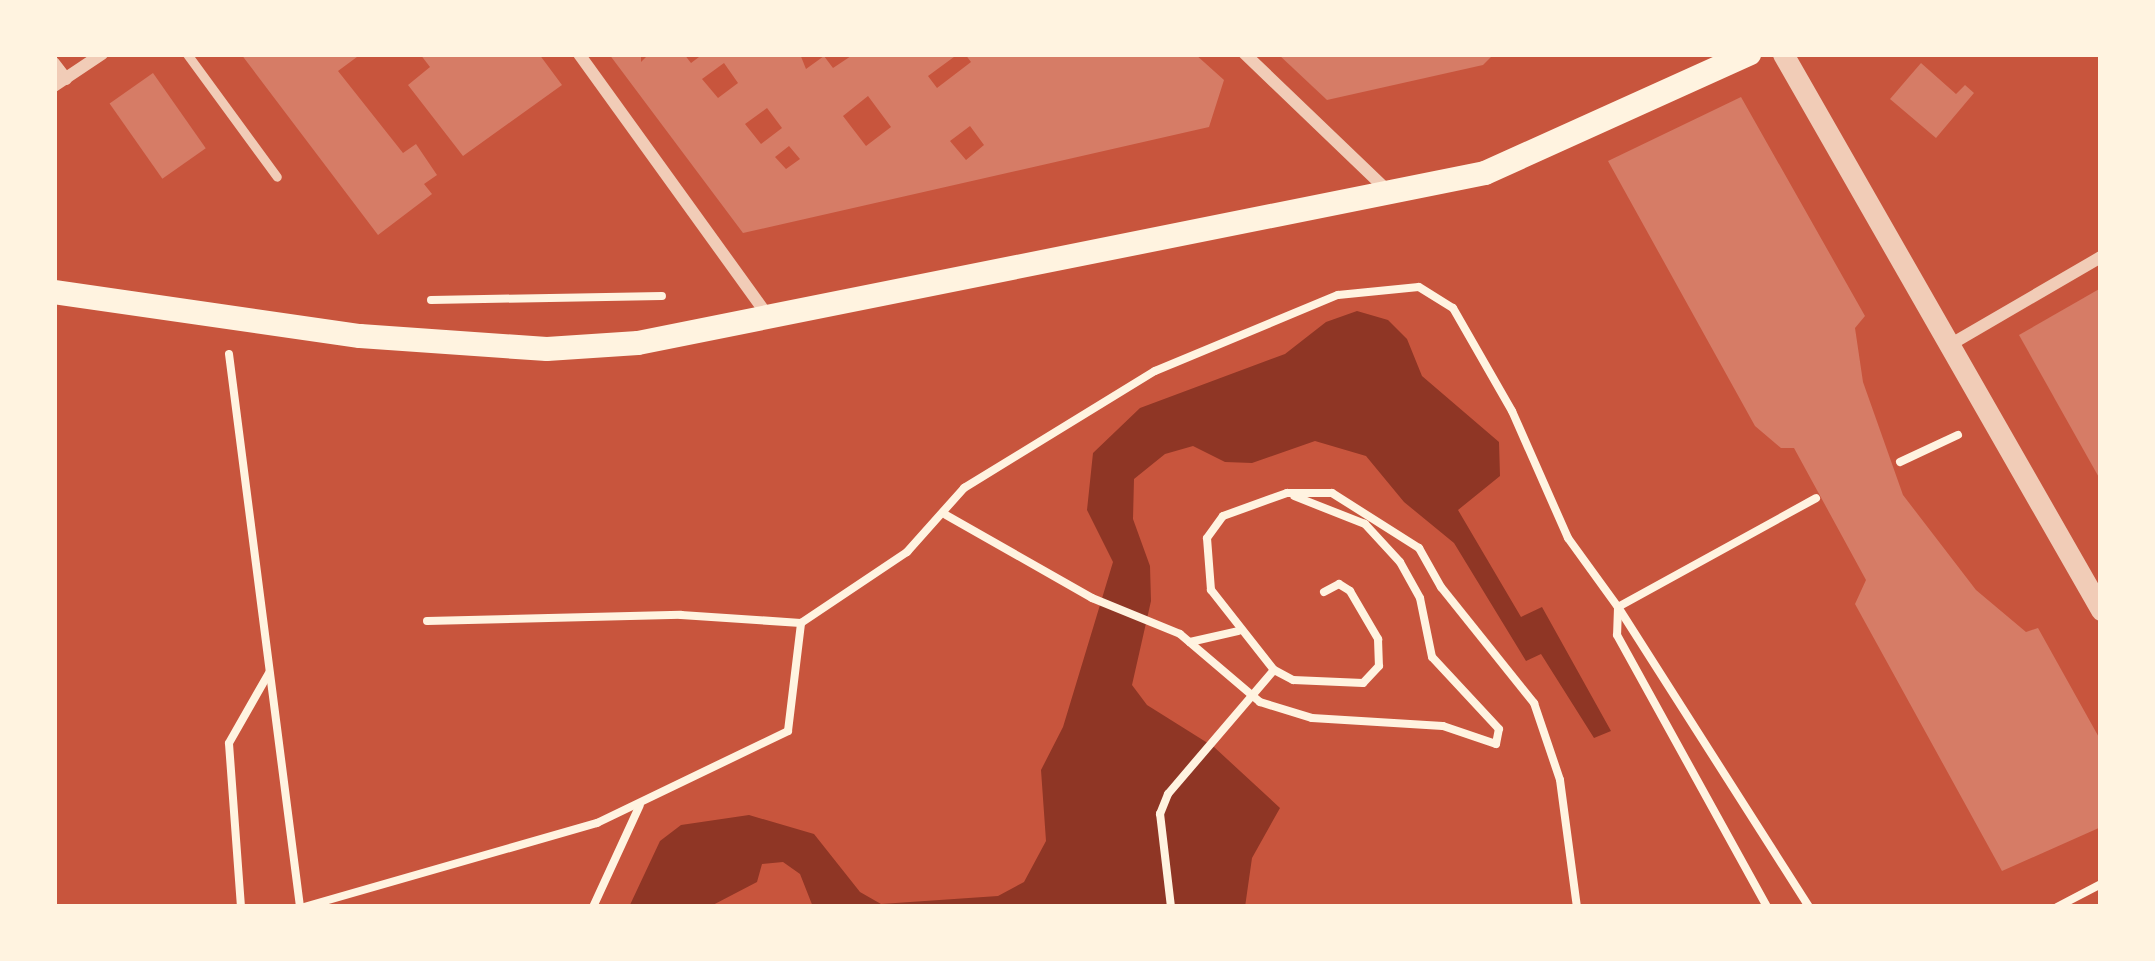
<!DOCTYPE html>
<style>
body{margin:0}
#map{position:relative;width:2155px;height:961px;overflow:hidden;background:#c8553d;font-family:"PT Sans",sans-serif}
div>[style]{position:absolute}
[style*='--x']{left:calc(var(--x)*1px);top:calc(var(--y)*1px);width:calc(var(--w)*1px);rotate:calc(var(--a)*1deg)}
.water>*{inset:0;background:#8f3625}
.building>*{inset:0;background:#d67c66;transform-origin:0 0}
.path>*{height:8px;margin:-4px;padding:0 4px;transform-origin:4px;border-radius:4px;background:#fff3e0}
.service>*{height:9px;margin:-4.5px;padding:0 4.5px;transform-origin:4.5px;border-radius:4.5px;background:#f1ccb7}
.minor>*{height:12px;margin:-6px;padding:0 6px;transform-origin:6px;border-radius:6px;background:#f1ccb7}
.tertiary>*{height:21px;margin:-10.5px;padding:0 10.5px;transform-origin:10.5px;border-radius:10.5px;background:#f1ccb7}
.secondary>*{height:24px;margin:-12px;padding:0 12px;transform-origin:12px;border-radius:12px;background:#fff3e0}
span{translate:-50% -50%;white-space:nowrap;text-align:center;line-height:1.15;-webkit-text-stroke:12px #fff3e0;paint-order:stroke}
.frame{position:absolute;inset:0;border:57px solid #fff3e0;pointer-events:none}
</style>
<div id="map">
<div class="water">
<div style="clip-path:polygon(1357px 311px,1388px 320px,1407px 339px,1422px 376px,1499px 442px,1500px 476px,1458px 510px,1521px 617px,1542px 607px,1611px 731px,1594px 738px,1541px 654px,1526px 661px,1454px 543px,1404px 502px,1366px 456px,1315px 441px,1252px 463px,1225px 462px,1193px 446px,1165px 454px,1134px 479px,1133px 519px,1150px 566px,1151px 601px,1132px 685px,1147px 705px,1214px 747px,1280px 808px,1252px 858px,1245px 907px,813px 907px,800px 874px,783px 862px,762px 864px,757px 882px,709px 907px,629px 907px,660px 841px,681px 825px,749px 815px,814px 834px,860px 892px,881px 904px,998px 896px,1024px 882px,1046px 841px,1041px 770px,1063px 727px,1113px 562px,1087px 510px,1093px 453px,1140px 408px,1285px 354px,1326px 322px)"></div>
</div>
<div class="building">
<div style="clip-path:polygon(241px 54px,361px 54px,338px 71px,403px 153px,416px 144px,437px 175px,424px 184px,432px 194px,378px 235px)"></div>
<div style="clip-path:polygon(420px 54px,539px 54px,562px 85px,463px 156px,408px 85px,430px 67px)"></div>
<div style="clip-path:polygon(evenodd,609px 54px,641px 54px,641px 62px,649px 54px,684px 54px,691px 63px,703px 54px,800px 54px,806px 69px,824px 56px,833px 68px,854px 54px,958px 54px,928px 76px,937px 88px,971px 62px,965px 54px,1195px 54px,1224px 80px,1209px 127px,743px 233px,609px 54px,724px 63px,738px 83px,718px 98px,702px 79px,724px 63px,609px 54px,868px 96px,891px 127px,866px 146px,843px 116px,868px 96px,609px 54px,767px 108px,782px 128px,761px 144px,745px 124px,767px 108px,609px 54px,970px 126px,984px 145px,966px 160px,950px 141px,970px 126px,609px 54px,789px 146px,800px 159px,786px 169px,775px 157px,789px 146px)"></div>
<div style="clip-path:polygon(1278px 54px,1494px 54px,1483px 65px,1327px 100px)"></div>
<div style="clip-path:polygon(1921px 63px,1956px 94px,1965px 85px,1974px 93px,1936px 138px,1890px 99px)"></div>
<div style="left:153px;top:73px;width:92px;height:53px;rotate:55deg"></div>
<div style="clip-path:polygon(1741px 97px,1865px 316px,1855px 328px,1863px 382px,1903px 495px,1976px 590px,2026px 632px,2038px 628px,2101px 741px,2101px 827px,2002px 871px,1855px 604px,1866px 580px,1794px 448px,1781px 448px,1755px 426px,1608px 161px)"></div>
<div style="clip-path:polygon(2101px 288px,2101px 481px,2019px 335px)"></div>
</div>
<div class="path">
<div style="--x:431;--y:300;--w:231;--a:-1"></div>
<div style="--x:229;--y:354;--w:558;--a:82.68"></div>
<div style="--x:1900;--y:462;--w:64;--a:-25"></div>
<div style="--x:946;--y:515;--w:168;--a:29.6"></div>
<div style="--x:1092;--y:598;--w:95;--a:22.2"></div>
<div style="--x:1180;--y:634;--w:105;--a:40.4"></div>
<div style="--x:1260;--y:702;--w:54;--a:17.1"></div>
<div style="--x:1312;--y:718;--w:131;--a:3.5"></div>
<div style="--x:1443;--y:726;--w:56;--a:18.8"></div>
<div style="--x:1496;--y:744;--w:15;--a:-79"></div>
<div style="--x:1499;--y:729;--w:98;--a:-132.9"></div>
<div style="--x:1432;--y:657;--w:60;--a:-101.5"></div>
<div style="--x:1420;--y:598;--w:41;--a:-119.1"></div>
<div style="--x:1400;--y:562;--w:52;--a:-132.6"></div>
<div style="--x:1365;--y:524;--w:76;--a:-158.5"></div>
<div style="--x:1324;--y:592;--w:17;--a:-28"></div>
<div style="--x:1339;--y:584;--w:13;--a:32"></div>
<div style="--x:1350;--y:591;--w:56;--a:59.7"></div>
<div style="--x:1378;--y:639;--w:27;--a:88"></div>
<div style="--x:1379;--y:666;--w:23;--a:133"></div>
<div style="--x:1363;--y:683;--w:70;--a:-177.5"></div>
<div style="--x:1293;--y:680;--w:21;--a:-152"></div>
<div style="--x:1274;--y:670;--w:102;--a:-128.2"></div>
<div style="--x:1211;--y:590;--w:52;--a:-94.4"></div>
<div style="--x:1207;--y:538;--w:27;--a:-54"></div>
<div style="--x:1223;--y:516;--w:68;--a:-19.8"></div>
<div style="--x:1287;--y:493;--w:45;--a:0"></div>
<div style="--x:1332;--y:493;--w:103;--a:32.3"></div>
<div style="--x:1419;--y:548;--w:45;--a:60.6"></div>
<div style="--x:1441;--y:587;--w:149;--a:51.3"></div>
<div style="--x:1534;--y:703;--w:81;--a:71.3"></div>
<div style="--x:1560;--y:780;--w:128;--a:82.4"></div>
<div style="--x:1618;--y:607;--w:356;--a:57.5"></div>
<div style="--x:1618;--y:608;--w:27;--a:92"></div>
<div style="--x:1617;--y:635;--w:311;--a:61.1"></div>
<div style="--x:427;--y:621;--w:254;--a:-1.4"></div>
<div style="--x:681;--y:615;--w:120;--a:3.8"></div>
<div style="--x:801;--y:623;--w:128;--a:-33.8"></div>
<div style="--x:907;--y:552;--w:86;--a:-48.3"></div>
<div style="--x:964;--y:488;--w:224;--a:-31.5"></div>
<div style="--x:1155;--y:371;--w:198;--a:-22.6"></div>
<div style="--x:1338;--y:295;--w:81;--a:-5.6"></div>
<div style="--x:1419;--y:287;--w:40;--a:32"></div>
<div style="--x:1453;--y:308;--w:119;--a:60.2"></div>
<div style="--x:1512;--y:411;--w:139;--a:66.2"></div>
<div style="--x:1568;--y:538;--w:85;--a:54.1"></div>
<div style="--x:1618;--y:607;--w:226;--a:-28.8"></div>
<div style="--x:1190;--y:642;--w:49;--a:-12.9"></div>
<div style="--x:241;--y:907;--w:164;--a:-94.2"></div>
<div style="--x:229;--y:743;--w:81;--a:-60.3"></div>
<div style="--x:304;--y:907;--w:305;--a:-16"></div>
<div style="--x:597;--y:823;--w:212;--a:-25.7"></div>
<div style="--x:788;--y:731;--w:109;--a:-83.1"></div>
<div style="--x:593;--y:907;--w:112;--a:-65.3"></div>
<div style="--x:1171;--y:907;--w:94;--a:-96.7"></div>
<div style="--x:1160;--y:814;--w:22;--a:-68"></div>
<div style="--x:1168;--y:794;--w:163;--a:-49.5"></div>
<div style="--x:2057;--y:907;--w:50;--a:-27.6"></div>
</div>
<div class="service">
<div style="--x:187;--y:54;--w:152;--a:53.8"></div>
</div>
<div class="minor">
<div style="--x:579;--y:54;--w:327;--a:54.2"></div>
<div style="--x:1245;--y:54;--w:197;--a:43.8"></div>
<div style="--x:54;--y:63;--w:20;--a:53"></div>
<div style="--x:54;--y:86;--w:58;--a:-33.7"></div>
<div style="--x:1953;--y:343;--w:171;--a:-30.2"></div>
</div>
<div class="tertiary">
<div style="--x:1783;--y:54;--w:641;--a:60.23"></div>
</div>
<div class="secondary">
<div style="--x:54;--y:292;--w:309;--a:8.2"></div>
<div style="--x:360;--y:336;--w:187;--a:4"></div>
<div style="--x:547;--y:349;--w:91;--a:-3.8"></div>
<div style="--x:638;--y:343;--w:864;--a:-11.35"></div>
<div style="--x:1485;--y:173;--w:290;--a:-24.3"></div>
</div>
<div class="frame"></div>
</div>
